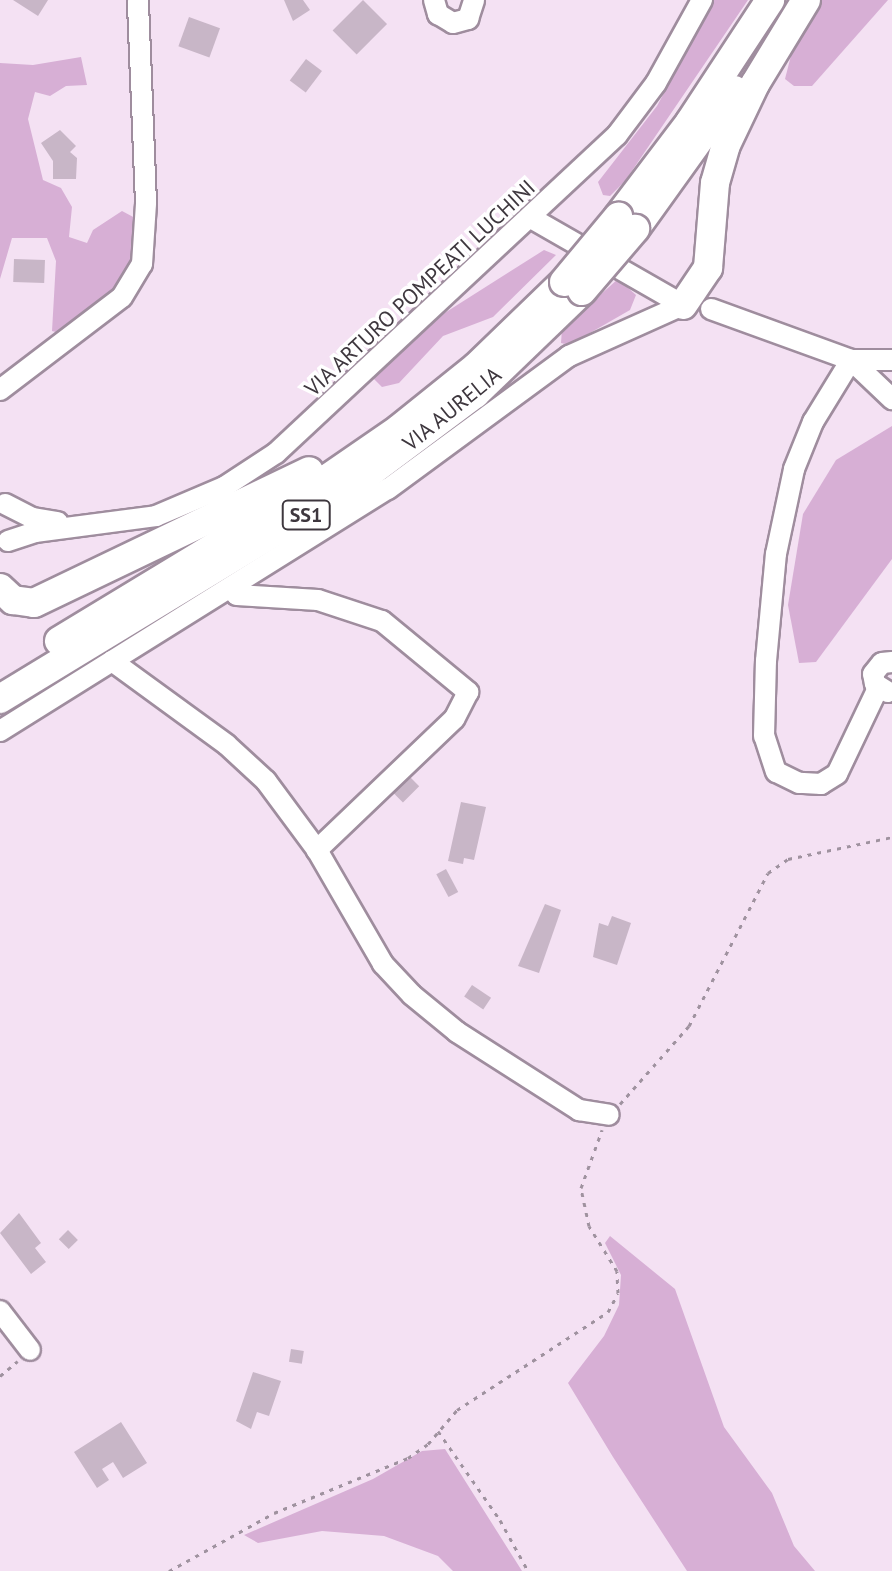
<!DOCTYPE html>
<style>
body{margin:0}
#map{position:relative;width:892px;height:1571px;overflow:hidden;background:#f4e1f3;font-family:"PT Sans",sans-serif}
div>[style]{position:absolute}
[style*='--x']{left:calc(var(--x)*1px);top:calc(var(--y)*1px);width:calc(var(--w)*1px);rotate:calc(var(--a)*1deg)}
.green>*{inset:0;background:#d7afd5}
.building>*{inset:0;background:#c8b6c7;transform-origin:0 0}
.path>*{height:3px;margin-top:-1.5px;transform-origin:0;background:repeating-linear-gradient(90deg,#9f929f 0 4px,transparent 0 10px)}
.roads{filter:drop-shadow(2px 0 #9f8d9e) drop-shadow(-2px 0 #9f8d9e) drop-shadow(0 2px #9f8d9e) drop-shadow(0 -2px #9f8d9e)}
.minor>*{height:20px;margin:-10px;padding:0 10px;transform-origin:10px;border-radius:10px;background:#fff}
.highway>*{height:28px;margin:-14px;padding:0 14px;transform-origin:14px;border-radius:14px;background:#fff}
.bridges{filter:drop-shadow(2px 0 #9f8d9e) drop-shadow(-2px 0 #9f8d9e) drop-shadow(0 2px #9f8d9e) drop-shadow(0 -2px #9f8d9e)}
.highway-bridge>*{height:28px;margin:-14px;padding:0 14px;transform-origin:14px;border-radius:14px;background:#fff}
span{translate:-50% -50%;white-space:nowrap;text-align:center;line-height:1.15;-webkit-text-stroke:7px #fff;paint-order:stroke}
.shield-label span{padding:2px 6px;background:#fff;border:2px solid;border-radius:6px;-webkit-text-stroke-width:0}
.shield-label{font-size:20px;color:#3e373e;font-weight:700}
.street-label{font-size:22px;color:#3e373e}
</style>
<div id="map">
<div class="green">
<div style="clip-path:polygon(714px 0,748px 0,625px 181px,610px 196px,603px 195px,598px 182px,657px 106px)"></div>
<div style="clip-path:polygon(817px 0,888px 0,812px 86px,794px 86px,785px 79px,796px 36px)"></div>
<div style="clip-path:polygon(81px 57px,87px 85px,66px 86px,50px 96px,35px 92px,28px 119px,43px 180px,61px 188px,72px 207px,69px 237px,87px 243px,93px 230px,122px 211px,137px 219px,137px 244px,128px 280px,63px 334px,52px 331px,56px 261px,47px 238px,12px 238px,0 279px,0 63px,33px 65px)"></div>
<div style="clip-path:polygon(544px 250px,556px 255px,493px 317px,443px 336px,399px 383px,382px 387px,372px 377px,432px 321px)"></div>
<div style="clip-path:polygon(618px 279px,636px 295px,630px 310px,569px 345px,561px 343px,562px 329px)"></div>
<div style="clip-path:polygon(892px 426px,892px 559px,816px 662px,799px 663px,788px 605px,803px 514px,836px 460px)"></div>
<div style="clip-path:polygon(610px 1236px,675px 1289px,724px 1427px,772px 1493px,794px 1546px,815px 1571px,687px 1571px,613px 1457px,568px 1383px,604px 1336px,619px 1305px,621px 1275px,605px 1243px)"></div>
<div style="clip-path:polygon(445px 1449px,522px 1571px,453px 1571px,438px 1556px,384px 1536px,322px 1531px,258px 1543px,244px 1535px,373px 1479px,422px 1451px)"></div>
</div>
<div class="building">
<div style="clip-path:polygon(13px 0,48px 0,38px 16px)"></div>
<div style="clip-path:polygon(284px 0,303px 0,310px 10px,293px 21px)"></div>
<div style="left:363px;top:0;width:34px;height:43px;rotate:45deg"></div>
<div style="left:189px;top:17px;width:33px;height:31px;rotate:20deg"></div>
<div style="left:306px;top:59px;width:20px;height:27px;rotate:37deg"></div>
<div style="clip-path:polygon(60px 130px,76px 146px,70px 152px,77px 158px,76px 179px,53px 179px,53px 161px,41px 143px)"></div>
<div style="left:14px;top:259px;width:31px;height:23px;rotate:2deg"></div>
<div style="left:410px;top:777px;width:13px;height:23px;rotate:45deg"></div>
<div style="clip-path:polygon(461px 802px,486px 807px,474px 860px,464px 858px,463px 864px,448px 861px)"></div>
<div style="left:446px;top:869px;width:26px;height:11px;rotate:62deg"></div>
<div style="clip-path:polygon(545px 904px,561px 910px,539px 973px,518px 966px)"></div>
<div style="clip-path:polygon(612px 916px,631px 923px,617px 965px,593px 957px,599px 923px,608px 926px)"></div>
<div style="left:472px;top:985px;width:23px;height:14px;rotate:34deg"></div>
<div style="clip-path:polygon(19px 1213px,41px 1243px,35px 1248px,46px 1262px,31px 1274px,0 1233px)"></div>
<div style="left:68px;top:1230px;width:14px;height:13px;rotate:45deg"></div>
<div style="left:291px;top:1349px;width:13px;height:13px;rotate:9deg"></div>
<div style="clip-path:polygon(253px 1372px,281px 1381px,269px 1416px,257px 1412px,251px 1429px,236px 1421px)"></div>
<div style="clip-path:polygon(121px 1422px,147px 1463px,123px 1478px,113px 1462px,102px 1469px,109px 1480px,97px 1488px,74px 1452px)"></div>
</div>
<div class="path">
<div style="--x:620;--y:1104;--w:104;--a:-48.5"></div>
<div style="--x:689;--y:1026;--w:172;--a:-62.7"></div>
<div style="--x:768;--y:873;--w:24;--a:-35"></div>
<div style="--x:788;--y:859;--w:106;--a:-11.9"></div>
<div style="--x:0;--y:1376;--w:23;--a:-40"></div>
<div style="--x:438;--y:1431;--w:108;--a:55.1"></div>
<div style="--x:500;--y:1520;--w:58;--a:61.2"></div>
<div style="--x:169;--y:1571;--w:120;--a:-28.9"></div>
<div style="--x:274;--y:1513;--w:145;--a:-22.3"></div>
<div style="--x:408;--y:1458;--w:24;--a:-35"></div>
<div style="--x:428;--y:1444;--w:45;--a:-49.5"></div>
<div style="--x:457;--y:1410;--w:180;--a:-33"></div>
<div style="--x:608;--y:1312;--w:21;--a:-62"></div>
<div style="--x:618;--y:1293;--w:22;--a:-93"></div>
<div style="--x:617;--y:1271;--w:53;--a:-121.9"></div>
<div style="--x:589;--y:1226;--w:39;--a:-102"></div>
<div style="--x:581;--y:1188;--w:62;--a:-70.1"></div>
</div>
<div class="roads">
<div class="minor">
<div style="--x:434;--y:0;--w:15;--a:74"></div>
<div style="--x:438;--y:14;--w:17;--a:31"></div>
<div style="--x:453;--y:23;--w:16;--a:-15"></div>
<div style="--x:468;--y:19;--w:20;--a:-72"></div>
<div style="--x:711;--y:309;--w:149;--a:20"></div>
<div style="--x:851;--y:360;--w:57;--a:43.6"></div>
<div style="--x:0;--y:390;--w:153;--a:-37.3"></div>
<div style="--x:122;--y:297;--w:39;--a:-59"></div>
<div style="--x:142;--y:264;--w:61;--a:-86.2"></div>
<div style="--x:146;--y:203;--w:203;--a:-92.3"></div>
<div style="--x:5;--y:504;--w:30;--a:27"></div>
<div style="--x:32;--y:518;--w:26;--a:9"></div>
<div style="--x:8;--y:541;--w:28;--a:-18"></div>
<div style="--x:35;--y:532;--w:122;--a:-7.5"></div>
<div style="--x:156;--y:516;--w:74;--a:-23.1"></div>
<div style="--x:224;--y:487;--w:62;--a:-33.2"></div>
<div style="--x:276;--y:453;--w:466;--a:-43"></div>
<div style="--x:617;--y:135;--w:65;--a:-53.1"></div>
<div style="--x:656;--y:83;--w:95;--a:-61"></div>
<div style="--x:230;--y:588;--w:10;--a:45"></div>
<div style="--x:237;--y:595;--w:81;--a:3.5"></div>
<div style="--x:318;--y:600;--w:67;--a:18.2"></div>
<div style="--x:382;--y:621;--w:112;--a:39.5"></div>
<div style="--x:468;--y:692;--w:30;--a:117"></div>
<div style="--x:454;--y:719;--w:190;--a:136.3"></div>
<div style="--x:112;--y:661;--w:142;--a:36.1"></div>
<div style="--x:227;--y:745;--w:53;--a:42.7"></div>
<div style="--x:266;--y:781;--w:86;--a:53.5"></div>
<div style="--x:317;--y:850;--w:132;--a:59.9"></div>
<div style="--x:383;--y:964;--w:42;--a:46.9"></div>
<div style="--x:412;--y:995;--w:58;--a:39.4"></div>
<div style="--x:457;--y:1032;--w:145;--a:32.6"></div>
<div style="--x:579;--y:1110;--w:30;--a:9"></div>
<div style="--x:878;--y:688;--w:95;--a:115.5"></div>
<div style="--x:837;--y:774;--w:19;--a:148"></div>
<div style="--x:821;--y:784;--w:22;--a:-177"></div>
<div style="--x:799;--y:783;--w:25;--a:-154"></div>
<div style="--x:776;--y:772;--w:38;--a:-108"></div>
<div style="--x:764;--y:736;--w:75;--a:-88.5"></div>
<div style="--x:766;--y:661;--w:107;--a:-84.7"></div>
<div style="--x:776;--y:554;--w:87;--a:-78"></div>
<div style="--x:794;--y:469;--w:51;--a:-68"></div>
<div style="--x:813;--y:422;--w:73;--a:-58.5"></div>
<div style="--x:851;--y:360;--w:41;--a:0"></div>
<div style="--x:888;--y:692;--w:15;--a:-148"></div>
<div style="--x:875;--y:684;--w:10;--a:-101"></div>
<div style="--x:873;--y:674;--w:14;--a:-51"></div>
<div style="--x:882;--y:663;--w:10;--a:-6"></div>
<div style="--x:0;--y:731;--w:457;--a:-32"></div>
<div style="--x:388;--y:489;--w:225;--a:-36.3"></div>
<div style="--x:569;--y:356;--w:125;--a:-24.1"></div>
<div style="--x:683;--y:305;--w:175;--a:-150.2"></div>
<div style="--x:0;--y:1311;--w:49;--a:52.4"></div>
</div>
<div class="highway">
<div style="--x:618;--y:217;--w:119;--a:-52.8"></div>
<div style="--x:690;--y:122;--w:146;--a:-56.7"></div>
<div style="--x:635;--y:229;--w:171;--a:-54.3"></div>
<div style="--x:683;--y:305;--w:45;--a:-56"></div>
<div style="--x:708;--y:268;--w:85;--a:-85.3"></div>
<div style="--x:715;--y:183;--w:37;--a:-74"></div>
<div style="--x:725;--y:147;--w:70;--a:-64.5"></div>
<div style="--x:755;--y:84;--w:98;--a:-58.7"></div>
<div style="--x:0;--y:588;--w:18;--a:43"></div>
<div style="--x:13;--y:600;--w:21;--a:8"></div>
<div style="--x:34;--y:603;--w:305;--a:-25.6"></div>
<div style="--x:59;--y:641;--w:315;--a:-31.2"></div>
<div style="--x:328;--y:478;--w:86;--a:-34.6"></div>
<div style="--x:399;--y:429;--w:99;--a:-38.8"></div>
<div style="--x:476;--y:367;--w:122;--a:-44"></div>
<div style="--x:0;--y:699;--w:421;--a:-31.3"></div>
<div style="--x:360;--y:480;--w:144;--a:-36.8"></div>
<div style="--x:475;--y:394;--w:149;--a:-43.9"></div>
</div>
</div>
<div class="bridges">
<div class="highway-bridge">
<div style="--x:564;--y:282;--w:85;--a:-50.3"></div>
<div style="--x:582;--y:291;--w:82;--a:-49.5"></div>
</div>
</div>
<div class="shield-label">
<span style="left:306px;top:515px">SS1</span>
</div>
<div class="street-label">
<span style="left:420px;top:288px;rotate:-43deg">VIA ARTURO POMPEATI LUCHINI</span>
<span style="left:452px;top:409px;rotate:-39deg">VIA AURELIA</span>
</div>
</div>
